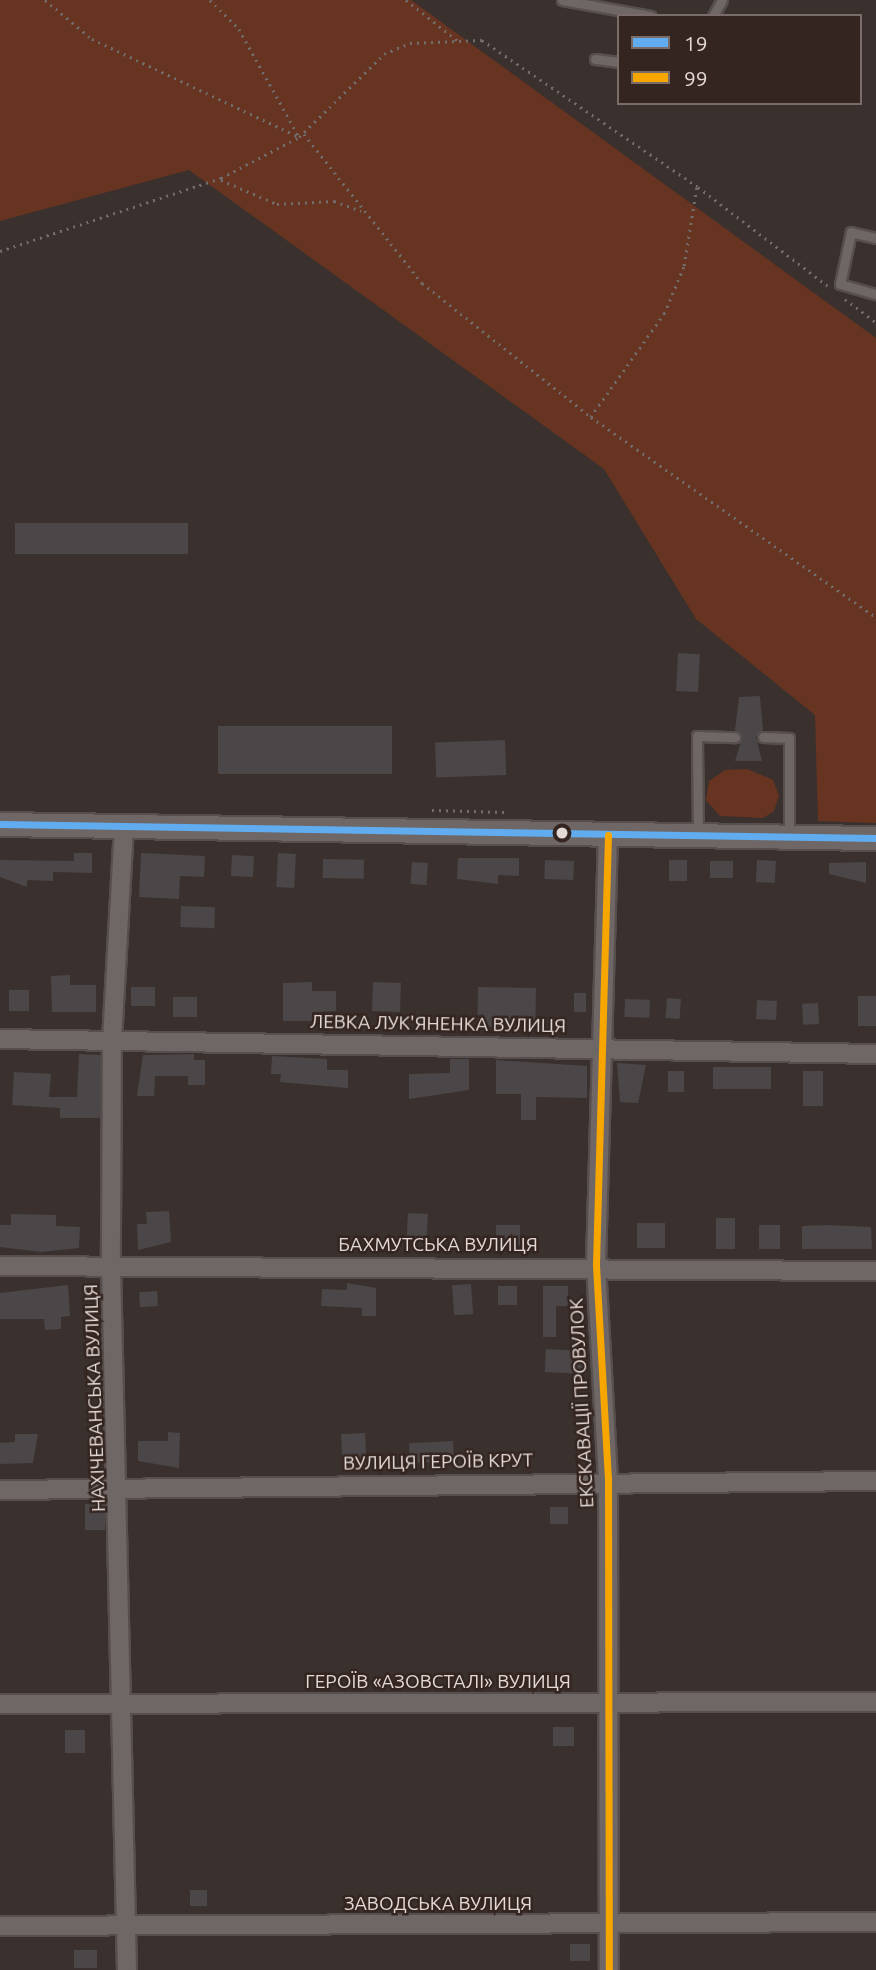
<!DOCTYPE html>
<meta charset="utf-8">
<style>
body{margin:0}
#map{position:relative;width:876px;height:1970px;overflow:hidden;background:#3a312e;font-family:Ubuntu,sans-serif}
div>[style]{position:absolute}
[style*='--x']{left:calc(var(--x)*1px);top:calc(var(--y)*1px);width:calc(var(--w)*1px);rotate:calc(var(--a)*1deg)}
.green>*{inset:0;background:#663420}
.building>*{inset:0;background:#4b4647;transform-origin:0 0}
.path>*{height:2.5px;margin-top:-1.25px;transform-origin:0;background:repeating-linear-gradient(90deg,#726c6a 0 2px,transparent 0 7px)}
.roads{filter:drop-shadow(2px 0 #574f4d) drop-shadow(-2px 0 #574f4d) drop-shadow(0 2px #574f4d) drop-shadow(0 -2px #574f4d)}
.service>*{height:9px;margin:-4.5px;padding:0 4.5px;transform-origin:4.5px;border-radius:4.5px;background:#6e6765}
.minor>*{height:18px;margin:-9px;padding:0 9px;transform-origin:9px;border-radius:9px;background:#6e6765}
.tertiary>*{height:23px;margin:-11.5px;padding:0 11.5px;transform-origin:11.5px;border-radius:11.5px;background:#6e6765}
.bus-1>*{height:7px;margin:-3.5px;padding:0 3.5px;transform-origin:3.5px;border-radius:3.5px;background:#60acee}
.bus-2>*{height:7px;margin:-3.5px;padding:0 3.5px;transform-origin:3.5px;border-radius:3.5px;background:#f7a600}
.dots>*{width:19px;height:19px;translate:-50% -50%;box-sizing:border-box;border:4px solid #342520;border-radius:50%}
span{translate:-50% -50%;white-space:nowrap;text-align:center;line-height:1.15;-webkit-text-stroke:5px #342520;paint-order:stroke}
.street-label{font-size:19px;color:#e3d9d6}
.legend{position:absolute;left:617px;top:14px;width:245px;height:91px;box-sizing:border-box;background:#342520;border:2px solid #7a6d69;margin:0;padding:9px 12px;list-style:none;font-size:21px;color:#e3d9d6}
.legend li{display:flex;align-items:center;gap:14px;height:35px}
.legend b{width:35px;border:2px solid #7a6d69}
</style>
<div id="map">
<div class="green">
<div style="clip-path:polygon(0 0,411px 0,876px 338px,876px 823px,818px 821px,815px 715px,696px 619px,604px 469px,189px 170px,0 221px)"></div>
<div style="clip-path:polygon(747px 769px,773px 780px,779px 795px,774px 811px,763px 818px,720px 816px,706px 800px,709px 781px,725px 770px)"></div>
</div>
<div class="building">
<div style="left:15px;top:523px;width:173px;height:31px"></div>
<div style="left:678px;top:653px;width:22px;height:38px;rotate:3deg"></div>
<div style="clip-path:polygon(760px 696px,763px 730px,756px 737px,762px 761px,735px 761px,742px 738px,735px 730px,739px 697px)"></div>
<div style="left:218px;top:726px;width:174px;height:48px"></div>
<div style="left:505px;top:740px;width:35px;height:70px;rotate:88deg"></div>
<div style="clip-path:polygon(74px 853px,92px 853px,92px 873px,53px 872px,53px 881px,27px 880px,27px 887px,0 877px,0 860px,74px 861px)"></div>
<div style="clip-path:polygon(141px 853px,205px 856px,204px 877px,180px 876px,179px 899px,139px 897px)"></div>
<div style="left:278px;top:853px;width:18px;height:34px;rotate:3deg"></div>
<div style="left:232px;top:855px;width:22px;height:21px;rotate:3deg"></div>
<div style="clip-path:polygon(458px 858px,519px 858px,519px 876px,498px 875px,498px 884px,457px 879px)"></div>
<div style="left:323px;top:859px;width:41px;height:19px;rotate:1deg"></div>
<div style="left:545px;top:860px;width:29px;height:19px;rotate:2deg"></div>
<div style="left:669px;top:860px;width:18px;height:21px"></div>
<div style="left:757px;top:860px;width:19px;height:22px;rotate:3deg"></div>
<div style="left:710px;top:861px;width:23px;height:17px"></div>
<div style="left:412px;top:862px;width:16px;height:22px;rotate:4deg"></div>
<div style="clip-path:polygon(866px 862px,866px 883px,829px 874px,829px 863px)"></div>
<div style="left:181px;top:906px;width:34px;height:21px;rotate:2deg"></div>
<div style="clip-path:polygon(70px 975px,70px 985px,96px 985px,96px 1012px,52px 1012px,51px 976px)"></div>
<div style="clip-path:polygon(312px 982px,312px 991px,336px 991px,336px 1011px,312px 1012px,312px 1021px,283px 1021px,283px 983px)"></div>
<div style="left:373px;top:982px;width:28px;height:29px;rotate:2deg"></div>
<div style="left:131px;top:987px;width:24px;height:19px"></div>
<div style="left:478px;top:987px;width:58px;height:40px;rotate:1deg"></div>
<div style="left:9px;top:990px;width:20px;height:21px"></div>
<div style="left:574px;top:993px;width:12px;height:19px"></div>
<div style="left:858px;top:996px;width:18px;height:30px"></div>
<div style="left:173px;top:997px;width:24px;height:20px"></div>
<div style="left:667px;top:998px;width:14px;height:20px;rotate:4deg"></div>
<div style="left:625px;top:999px;width:25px;height:18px;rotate:2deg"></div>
<div style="left:757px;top:1000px;width:20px;height:19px;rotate:3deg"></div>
<div style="left:818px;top:1003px;width:21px;height:16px;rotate:87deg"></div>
<div style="clip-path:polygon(79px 1054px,101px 1055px,100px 1118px,60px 1118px,60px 1108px,12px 1105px,14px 1072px,51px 1074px,49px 1097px,77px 1097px)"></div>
<div style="clip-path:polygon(194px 1054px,194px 1060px,205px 1060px,205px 1085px,188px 1085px,188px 1076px,155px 1076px,154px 1096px,137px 1096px,143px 1055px)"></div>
<div style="clip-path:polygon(272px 1056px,327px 1059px,327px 1070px,348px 1070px,348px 1088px,280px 1082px,281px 1074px,271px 1074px)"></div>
<div style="clip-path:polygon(450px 1059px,469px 1059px,469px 1090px,409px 1099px,409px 1074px,450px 1073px)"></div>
<div style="clip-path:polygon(496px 1060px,587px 1066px,587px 1098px,536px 1097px,536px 1120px,521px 1120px,521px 1094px,496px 1094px)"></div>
<div style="clip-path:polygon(617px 1063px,646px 1065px,638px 1103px,620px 1102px)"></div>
<div style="left:713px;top:1067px;width:58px;height:22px"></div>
<div style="left:668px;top:1071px;width:16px;height:21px"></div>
<div style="left:803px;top:1071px;width:20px;height:35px"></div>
<div style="clip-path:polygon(169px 1211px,171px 1242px,138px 1250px,137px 1224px,147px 1224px,146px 1212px)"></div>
<div style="left:408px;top:1213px;width:20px;height:27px;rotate:3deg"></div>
<div style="clip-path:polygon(11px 1214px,56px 1215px,56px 1226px,80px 1227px,79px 1248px,41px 1252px,0 1247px,0 1225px,11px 1225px)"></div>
<div style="left:716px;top:1218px;width:19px;height:31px"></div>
<div style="left:637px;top:1223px;width:28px;height:25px"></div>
<div style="left:496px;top:1225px;width:24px;height:20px"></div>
<div style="left:759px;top:1225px;width:21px;height:24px"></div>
<div style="clip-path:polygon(828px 1225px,871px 1227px,872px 1249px,802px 1249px,802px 1226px)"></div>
<div style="clip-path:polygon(347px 1283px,376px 1288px,376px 1316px,362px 1316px,362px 1308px,321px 1306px,322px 1289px,347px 1290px)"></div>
<div style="left:471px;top:1284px;width:30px;height:19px;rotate:86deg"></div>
<div style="clip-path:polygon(68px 1285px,70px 1316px,61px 1317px,61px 1329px,45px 1330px,44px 1319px,0 1319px,0 1293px)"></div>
<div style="left:498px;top:1286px;width:19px;height:19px"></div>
<div style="clip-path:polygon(543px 1286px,568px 1286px,568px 1306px,556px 1306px,556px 1337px,543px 1337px)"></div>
<div style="left:157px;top:1291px;width:15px;height:18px;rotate:86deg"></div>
<div style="left:546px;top:1349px;width:41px;height:23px;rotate:3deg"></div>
<div style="clip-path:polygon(168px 1432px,180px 1433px,179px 1468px,138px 1461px,138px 1441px,168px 1441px)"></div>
<div style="left:365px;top:1433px;width:36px;height:24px;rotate:87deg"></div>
<div style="clip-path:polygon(15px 1434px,38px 1434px,33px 1463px,0 1464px,0 1443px,15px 1442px)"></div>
<div style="left:453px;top:1441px;width:20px;height:44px;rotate:87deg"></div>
<div style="left:85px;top:1504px;width:20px;height:26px"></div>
<div style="left:550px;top:1507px;width:18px;height:17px"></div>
<div style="left:553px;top:1727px;width:21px;height:19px"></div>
<div style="left:85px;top:1730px;width:23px;height:20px;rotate:90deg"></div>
<div style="left:190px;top:1890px;width:17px;height:16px"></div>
<div style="left:570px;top:1944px;width:20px;height:17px"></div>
<div style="left:74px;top:1950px;width:23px;height:18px"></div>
</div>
<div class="path">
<div style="--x:45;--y:0;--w:61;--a:39.7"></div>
<div style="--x:92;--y:39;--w:229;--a:25.3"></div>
<div style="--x:210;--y:0;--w:41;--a:45"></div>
<div style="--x:239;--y:29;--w:124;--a:60.9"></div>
<div style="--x:299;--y:137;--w:119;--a:-44.3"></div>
<div style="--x:384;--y:54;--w:28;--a:-23"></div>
<div style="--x:410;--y:43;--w:72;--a:-2.4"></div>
<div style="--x:482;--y:40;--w:261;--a:34.2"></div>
<div style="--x:698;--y:187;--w:163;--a:37.3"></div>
<div style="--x:406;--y:0;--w:66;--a:38.3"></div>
<div style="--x:304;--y:134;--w:190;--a:51.6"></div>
<div style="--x:422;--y:283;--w:216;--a:38.4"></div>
<div style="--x:221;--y:180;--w:61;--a:23.2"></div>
<div style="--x:277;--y:204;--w:57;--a:-3"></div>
<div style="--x:334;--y:201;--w:29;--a:20"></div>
<div style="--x:697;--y:188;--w:80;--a:99.3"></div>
<div style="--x:684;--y:267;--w:50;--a:112.4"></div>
<div style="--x:665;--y:313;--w:128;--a:125.4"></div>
<div style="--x:591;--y:417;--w:348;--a:35.1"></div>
<div style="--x:0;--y:251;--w:233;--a:-18.3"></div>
<div style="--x:221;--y:178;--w:88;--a:-27.7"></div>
<div style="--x:845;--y:299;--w:39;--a:37"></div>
<div style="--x:432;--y:810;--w:73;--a:1.6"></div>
</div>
<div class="roads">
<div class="service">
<div style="--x:562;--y:0;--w:90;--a:10.2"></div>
<div style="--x:713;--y:16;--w:18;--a:-61"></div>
<div style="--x:595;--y:59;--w:24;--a:7"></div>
<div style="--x:876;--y:238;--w:26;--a:-167"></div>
<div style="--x:851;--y:232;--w:53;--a:101.9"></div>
<div style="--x:840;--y:284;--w:37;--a:16"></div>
<div style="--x:763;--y:737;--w:26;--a:2"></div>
<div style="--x:789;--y:738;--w:96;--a:90"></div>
<div style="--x:698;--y:835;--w:99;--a:-90.6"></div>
<div style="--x:697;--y:736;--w:38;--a:2"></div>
</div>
<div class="minor">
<div style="--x:124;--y:826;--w:214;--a:93.2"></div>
<div style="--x:112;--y:1040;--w:226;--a:90.3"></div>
<div style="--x:111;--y:1266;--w:704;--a:88.7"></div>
<div style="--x:608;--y:835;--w:430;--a:91.6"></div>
<div style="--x:596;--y:1265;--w:214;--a:86.8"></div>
<div style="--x:608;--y:1479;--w:491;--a:89.9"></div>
<div style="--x:0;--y:1039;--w:876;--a:0.98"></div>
<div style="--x:0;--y:1266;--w:876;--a:0.33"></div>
<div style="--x:0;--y:1490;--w:876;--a:-0.59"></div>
<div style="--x:0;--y:1704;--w:876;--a:-0.13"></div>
<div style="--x:0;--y:1926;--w:876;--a:-0.26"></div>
</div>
<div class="tertiary">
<div style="--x:0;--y:824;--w:876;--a:0.92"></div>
</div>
</div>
<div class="bus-1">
<div style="--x:0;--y:824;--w:876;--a:0.92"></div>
</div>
<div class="bus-2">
<div style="--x:608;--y:835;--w:430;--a:91.6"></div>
<div style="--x:596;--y:1265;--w:214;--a:86.8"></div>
<div style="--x:608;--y:1479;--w:491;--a:89.9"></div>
</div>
<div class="dots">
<div style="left:562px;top:833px;background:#e3d9d6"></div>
</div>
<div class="street-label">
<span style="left:438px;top:1024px;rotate:1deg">ЛЕВКА ЛУК'ЯНЕНКА ВУЛИЦЯ</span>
<span style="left:438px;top:1245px">БАХМУТСЬКА ВУЛИЦЯ</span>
<span style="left:95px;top:1398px;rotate:-92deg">НАХІЧЕВАНСЬКА ВУЛИЦЯ</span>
<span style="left:582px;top:1403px;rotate:-93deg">ЕКСКАВАЦІЇ ПРОВУЛОК</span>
<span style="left:438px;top:1462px;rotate:-1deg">ВУЛИЦЯ ГЕРОЇВ КРУТ</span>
<span style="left:438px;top:1682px">ГЕРОЇВ «АЗОВСТАЛІ» ВУЛИЦЯ</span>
<span style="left:438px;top:1904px">ЗАВОДСЬКА ВУЛИЦЯ</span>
</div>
<ul class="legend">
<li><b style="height:9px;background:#60acee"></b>19</li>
<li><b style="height:9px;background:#f7a600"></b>99</li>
</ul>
</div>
